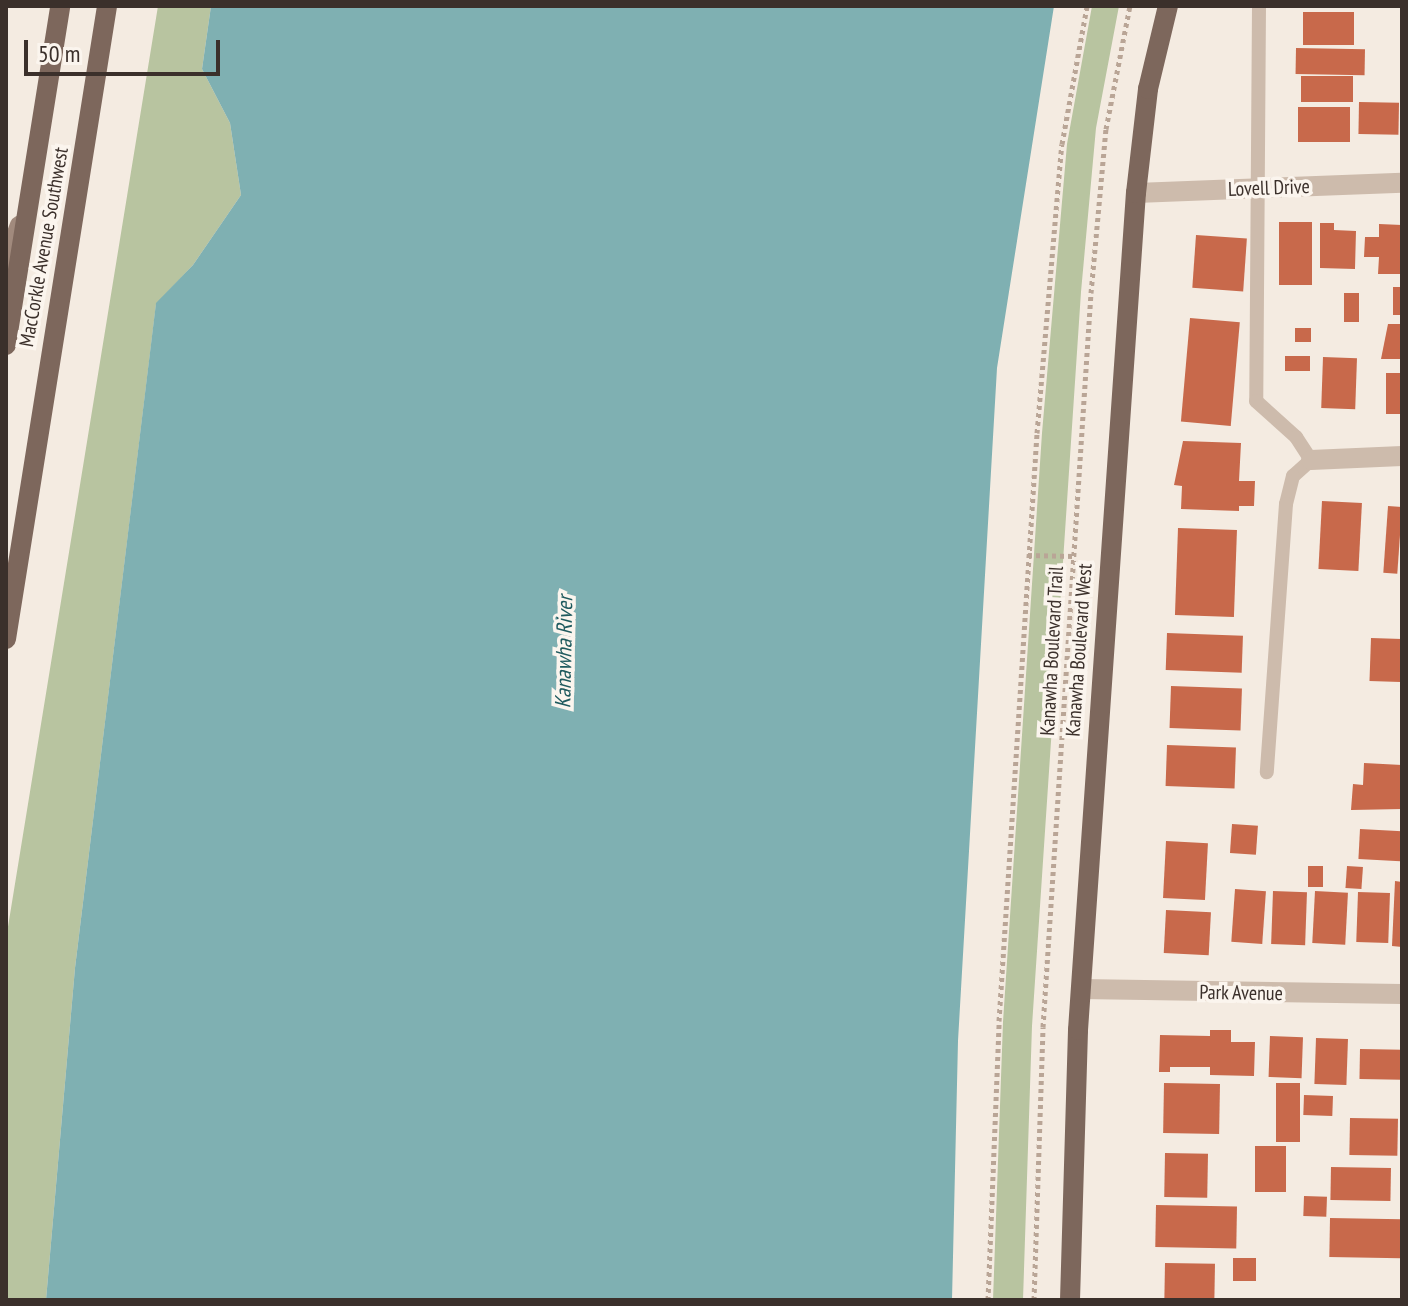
<!DOCTYPE html>
<style>
body{margin:0}
#map{position:relative;width:1408px;height:1306px;overflow:hidden;background:#f4ebe1;font-family:"PT Sans Narrow",sans-serif}
div>[style]{position:absolute}
[style*='--x']{left:calc(var(--x)*1px);top:calc(var(--y)*1px);width:calc(var(--w)*1px);rotate:calc(var(--a)*1deg)}
.green>*{inset:0;background:#b8c4a0}
.water>*{inset:0;background:#7fb0b2}
.building>*{inset:0;background:#c8694b;transform-origin:0 0}
.path>*{height:5px;margin-top:-2.5px;transform-origin:0;background:repeating-linear-gradient(90deg,#b9a596 0 4px,transparent 0 8px)}
.lane>*{height:14px;margin:-7px;padding:0 7px;transform-origin:7px;border-radius:7px;background:#cdbbac}
.street>*{height:20px;margin:-10px;padding:0 10px;transform-origin:10px;border-radius:10px;background:#cdbbac}
.secondary>*{height:20px;margin:-10px;padding:0 10px;transform-origin:10px;border-radius:10px;background:#a18a7d}
.primary>*{height:20px;margin:-10px;padding:0 10px;transform-origin:10px;border-radius:10px;background:#7d675c}
span{translate:-50% -50%;white-space:nowrap;text-align:center;line-height:1.15;-webkit-text-stroke:7px #fbf5ee;paint-order:stroke}
.street-label{font-size:20px;color:#3b302b}
.water-label{font-size:22px;color:#1f5a5e;font-style:italic}
.frame{position:absolute;inset:0;border:8px solid #3b302b;pointer-events:none}
.scale{position:absolute;left:24px;top:40px;width:196px;height:36px;box-sizing:border-box;border:4px solid #3b302b;border-top:0;padding-left:10px;font-size:24px;line-height:28px;white-space:nowrap;color:#3b302b;-webkit-text-stroke:6px #fbf5ee;paint-order:stroke}
</style>
<div id="map">
<div class="green">
<div style="clip-path:polygon(158px 6px,211px 6px,202px 69px,230px 123px,241px 195px,193px 265px,156px 304px,75px 968px,46px 1300px,6px 1300px,6px 939px)"></div>
<div style="clip-path:polygon(1092px 6px,1119px 6px,1096px 128px,1081px 292px,1032px 1026px,1023px 1300px,993px 1300px,1003px 1022px,1042px 433px,1067px 144px)"></div>
</div>
<div class="water">
<div style="clip-path:polygon(211px 6px,1054px 6px,997px 368px,958px 1041px,952px 1300px,46px 1300px,75px 968px,156px 303px,193px 265px,241px 195px,230px 123px,202px 69px)"></div>
</div>
<div class="building">
<div style="left:1303px;top:12px;width:51px;height:33px"></div>
<div style="left:1296px;top:48px;width:69px;height:26px;rotate:1deg"></div>
<div style="left:1301px;top:76px;width:52px;height:26px"></div>
<div style="left:1359px;top:102px;width:40px;height:32px;rotate:1deg"></div>
<div style="left:1298px;top:107px;width:52px;height:35px"></div>
<div style="left:1279px;top:222px;width:33px;height:63px"></div>
<div style="clip-path:polygon(1320px 223px,1334px 223px,1334px 230px,1356px 231px,1355px 269px,1320px 268px)"></div>
<div style="clip-path:polygon(1379px 224px,1402px 225px,1402px 274px,1378px 274px,1379px 257px,1364px 257px,1365px 237px,1379px 237px)"></div>
<div style="left:1196px;top:235px;width:51px;height:53px;rotate:4deg"></div>
<div style="left:1393px;top:287px;width:9px;height:28px"></div>
<div style="left:1344px;top:293px;width:15px;height:29px"></div>
<div style="left:1190px;top:318px;width:50px;height:104px;rotate:5deg"></div>
<div style="clip-path:polygon(1388px 324px,1402px 324px,1402px 359px,1381px 359px)"></div>
<div style="left:1295px;top:328px;width:16px;height:14px"></div>
<div style="left:1285px;top:356px;width:25px;height:15px"></div>
<div style="left:1323px;top:357px;width:34px;height:51px;rotate:2deg"></div>
<div style="left:1386px;top:373px;width:16px;height:41px"></div>
<div style="clip-path:polygon(1183px 441px,1241px 443px,1239px 481px,1255px 481px,1254px 506px,1239px 506px,1239px 511px,1181px 509px,1182px 486px,1174px 485px)"></div>
<div style="left:1322px;top:501px;width:40px;height:68px;rotate:3deg"></div>
<div style="left:1388px;top:506px;width:14px;height:67px;rotate:4deg"></div>
<div style="left:1178px;top:528px;width:59px;height:87px;rotate:2deg"></div>
<div style="left:1167px;top:633px;width:76px;height:37px;rotate:2deg"></div>
<div style="left:1371px;top:638px;width:31px;height:43px;rotate:2deg"></div>
<div style="left:1171px;top:686px;width:71px;height:42px;rotate:2deg"></div>
<div style="left:1167px;top:745px;width:69px;height:41px;rotate:2deg"></div>
<div style="clip-path:polygon(1364px 763px,1402px 765px,1402px 809px,1351px 810px,1353px 784px,1363px 785px)"></div>
<div style="left:1232px;top:824px;width:26px;height:29px;rotate:4deg"></div>
<div style="left:1360px;top:829px;width:42px;height:30px;rotate:3deg"></div>
<div style="left:1166px;top:841px;width:42px;height:57px;rotate:3deg"></div>
<div style="left:1308px;top:866px;width:15px;height:21px"></div>
<div style="left:1347px;top:866px;width:16px;height:22px;rotate:4deg"></div>
<div style="clip-path:polygon(1395px 881px,1402px 882px,1402px 947px,1392px 946px)"></div>
<div style="left:1235px;top:889px;width:31px;height:53px;rotate:4deg"></div>
<div style="left:1273px;top:891px;width:34px;height:53px;rotate:2deg"></div>
<div style="left:1315px;top:891px;width:33px;height:52px;rotate:3deg"></div>
<div style="left:1358px;top:892px;width:32px;height:50px;rotate:2deg"></div>
<div style="left:1166px;top:910px;width:45px;height:43px;rotate:3deg"></div>
<div style="clip-path:polygon(1210px 1030px,1231px 1030px,1231px 1042px,1255px 1042px,1254px 1076px,1210px 1075px,1210px 1067px,1170px 1067px,1170px 1072px,1159px 1072px,1160px 1035px,1210px 1036px)"></div>
<div style="left:1270px;top:1036px;width:33px;height:41px;rotate:2deg"></div>
<div style="left:1316px;top:1038px;width:32px;height:46px;rotate:2deg"></div>
<div style="left:1360px;top:1049px;width:42px;height:30px;rotate:1deg"></div>
<div style="left:1164px;top:1083px;width:56px;height:50px;rotate:1deg"></div>
<div style="left:1276px;top:1083px;width:24px;height:59px"></div>
<div style="left:1304px;top:1095px;width:29px;height:20px;rotate:2deg"></div>
<div style="left:1350px;top:1118px;width:48px;height:37px;rotate:1deg"></div>
<div style="left:1255px;top:1146px;width:31px;height:46px"></div>
<div style="left:1165px;top:1153px;width:43px;height:44px;rotate:1deg"></div>
<div style="left:1331px;top:1167px;width:60px;height:33px;rotate:1deg"></div>
<div style="left:1304px;top:1196px;width:23px;height:20px;rotate:2deg"></div>
<div style="left:1156px;top:1205px;width:81px;height:42px;rotate:1deg"></div>
<div style="left:1330px;top:1218px;width:71px;height:39px;rotate:1deg"></div>
<div style="left:1233px;top:1258px;width:23px;height:23px"></div>
<div style="left:1165px;top:1263px;width:50px;height:37px;rotate:1deg"></div>
</div>
<div class="path">
<div style="--x:1028;--y:555;--w:45;--a:1.3"></div>
<div style="--x:988;--y:1300;--w:279;--a:-87.7"></div>
<div style="--x:999;--y:1021;--w:589;--a:-86.3"></div>
<div style="--x:1037;--y:433;--w:290;--a:-85.1"></div>
<div style="--x:1062;--y:144;--w:140;--a:-79.7"></div>
<div style="--x:1034;--y:1300;--w:273;--a:-88.1"></div>
<div style="--x:1043;--y:1027;--w:736;--a:-86.26"></div>
<div style="--x:1091;--y:293;--w:165;--a:-84.8"></div>
<div style="--x:1106;--y:129;--w:125;--a:-79"></div>
</div>
<div class="lane">
<div style="--x:1259;--y:6;--w:395;--a:90.4"></div>
<div style="--x:1256;--y:401;--w:54;--a:42"></div>
<div style="--x:1296;--y:437;--w:27;--a:57"></div>
<div style="--x:1311;--y:460;--w:24;--a:138"></div>
<div style="--x:1293;--y:476;--w:29;--a:104"></div>
<div style="--x:1286;--y:504;--w:269;--a:94.1"></div>
</div>
<div class="street">
<div style="--x:1136;--y:193;--w:266;--a:-2.2"></div>
<div style="--x:1311;--y:460;--w:91;--a:-2.5"></div>
<div style="--x:1081;--y:989;--w:321;--a:0.9"></div>
</div>
<div class="secondary">
<div style="--x:6;--y:263;--w:40;--a:-69.8"></div>
</div>
<div class="primary">
<div style="--x:6;--y:345;--w:343;--a:-80.9"></div>
<div style="--x:6;--y:639;--w:641;--a:-80.93"></div>
<div style="--x:1070;--y:1300;--w:270;--a:-88.3"></div>
<div style="--x:1078;--y:1030;--w:839;--a:-86.04"></div>
<div style="--x:1136;--y:193;--w:105;--a:-83.4"></div>
<div style="--x:1148;--y:89;--w:85;--a:-76.5"></div>
</div>
<div class="street-label">
<span style="left:1269px;top:188px;rotate:-2deg">Lovell Drive</span>
<span style="left:44px;top:247px;rotate:-80deg">MacCorkle Avenue Southwest</span>
<span style="left:1079px;top:650px;rotate:-86deg">Kanawha Boulevard West</span>
<span style="left:1052px;top:651px;rotate:-87deg">Kanawha Boulevard Trail</span>
<span style="left:1241px;top:993px;rotate:1deg">Park Avenue</span>
</div>
<div class="water-label">
<span style="left:564px;top:652px;rotate:-89deg">Kanawha River</span>
</div>
<div class="frame"></div>
<div class="scale">50 m</div>
</div>
